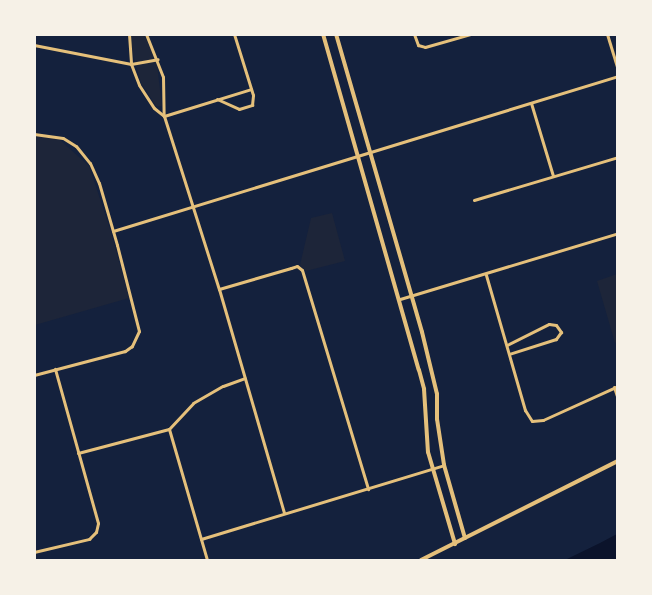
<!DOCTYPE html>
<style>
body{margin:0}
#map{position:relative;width:652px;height:595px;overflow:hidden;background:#14213d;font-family:"Nunito Sans",sans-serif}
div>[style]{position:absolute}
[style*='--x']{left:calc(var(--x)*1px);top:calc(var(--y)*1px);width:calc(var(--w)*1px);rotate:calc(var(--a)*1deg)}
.green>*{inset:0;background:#1d2539}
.water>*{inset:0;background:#0b132b}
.minor>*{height:3px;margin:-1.5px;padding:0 1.5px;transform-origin:1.5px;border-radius:1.5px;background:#e5c07b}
.tertiary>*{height:4px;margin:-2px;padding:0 2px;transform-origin:2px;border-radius:2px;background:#e5c07b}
.secondary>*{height:4px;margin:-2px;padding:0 2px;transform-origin:2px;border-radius:2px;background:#e5c07b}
span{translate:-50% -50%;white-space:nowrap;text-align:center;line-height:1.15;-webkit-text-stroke:4.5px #f6f1e7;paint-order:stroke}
.frame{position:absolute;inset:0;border:36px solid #f6f1e7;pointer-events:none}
</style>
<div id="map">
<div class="green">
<div style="clip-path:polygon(132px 35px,144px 35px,154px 55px,157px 65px,162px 106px,156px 106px,141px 83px,131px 47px)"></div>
<div style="clip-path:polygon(44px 136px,60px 140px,89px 166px,111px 232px,129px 298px,35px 325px,35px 137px)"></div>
<div style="clip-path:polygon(332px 213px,345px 261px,306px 271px,300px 265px,311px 218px)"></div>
<div style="clip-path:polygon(617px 274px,618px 342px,615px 343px,597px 281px)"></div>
</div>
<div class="water">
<div style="clip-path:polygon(617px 534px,617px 560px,565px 560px,600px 543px)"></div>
</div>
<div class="minor">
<div style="--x:129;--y:34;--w:30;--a:86"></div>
<div style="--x:131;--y:64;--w:22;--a:69"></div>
<div style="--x:139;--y:85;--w:27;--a:57"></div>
<div style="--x:154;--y:108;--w:13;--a:39"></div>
<div style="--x:146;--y:34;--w:46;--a:68.4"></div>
<div style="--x:163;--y:77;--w:39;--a:89"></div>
<div style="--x:164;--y:116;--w:182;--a:72.4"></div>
<div style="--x:219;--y:289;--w:233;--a:73.8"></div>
<div style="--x:414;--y:34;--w:12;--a:70"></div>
<div style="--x:418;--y:45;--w:7;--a:16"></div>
<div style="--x:425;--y:47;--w:48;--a:-15.8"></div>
<div style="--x:607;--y:34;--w:38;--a:73"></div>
<div style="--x:34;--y:45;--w:99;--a:11.1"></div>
<div style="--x:131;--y:64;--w:27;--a:-10"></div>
<div style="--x:217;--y:99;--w:24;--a:24"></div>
<div style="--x:239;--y:109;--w:14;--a:-17"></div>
<div style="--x:252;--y:105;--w:10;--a:-84"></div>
<div style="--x:253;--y:95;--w:64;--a:-107.3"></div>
<div style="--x:531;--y:103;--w:76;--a:73.2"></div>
<div style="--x:164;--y:116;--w:91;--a:-17.2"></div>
<div style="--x:34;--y:134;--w:29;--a:8"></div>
<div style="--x:63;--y:138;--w:15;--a:32"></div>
<div style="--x:76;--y:146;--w:22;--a:51"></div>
<div style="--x:90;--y:163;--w:22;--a:66"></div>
<div style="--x:99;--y:183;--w:65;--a:73.8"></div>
<div style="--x:117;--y:245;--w:89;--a:75.7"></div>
<div style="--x:139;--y:331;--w:17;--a:115"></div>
<div style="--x:132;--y:346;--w:9;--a:144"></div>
<div style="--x:125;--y:351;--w:94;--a:165.2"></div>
<div style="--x:474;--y:200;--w:150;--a:-16.6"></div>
<div style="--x:113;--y:231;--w:528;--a:-17.06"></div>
<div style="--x:486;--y:275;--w:141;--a:73.9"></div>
<div style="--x:525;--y:410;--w:13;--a:58"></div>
<div style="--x:532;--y:421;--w:11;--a:-5"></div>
<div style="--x:543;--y:420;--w:82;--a:-24.4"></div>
<div style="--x:219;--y:289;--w:75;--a:-16.3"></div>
<div style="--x:291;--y:268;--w:6;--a:-18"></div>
<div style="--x:297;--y:266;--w:6;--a:39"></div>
<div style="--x:302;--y:270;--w:229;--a:73.2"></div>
<div style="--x:400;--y:299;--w:228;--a:-16.8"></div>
<div style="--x:507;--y:345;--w:47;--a:-26.6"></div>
<div style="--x:549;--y:324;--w:7;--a:8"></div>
<div style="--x:556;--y:325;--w:9;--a:54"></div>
<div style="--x:561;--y:332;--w:9;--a:126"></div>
<div style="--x:556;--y:339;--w:49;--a:162.3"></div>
<div style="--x:614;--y:387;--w:13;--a:72"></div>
<div style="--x:169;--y:429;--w:136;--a:73.8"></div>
<div style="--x:78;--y:453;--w:94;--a:-14.8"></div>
<div style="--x:169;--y:429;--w:35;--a:-47"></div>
<div style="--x:193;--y:403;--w:34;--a:-30"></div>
<div style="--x:223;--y:386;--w:23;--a:-20"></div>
<div style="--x:201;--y:539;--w:254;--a:-16.9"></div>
<div style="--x:34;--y:552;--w:57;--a:-13.3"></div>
<div style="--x:89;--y:539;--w:10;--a:-45"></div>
<div style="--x:96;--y:532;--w:9;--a:-77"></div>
<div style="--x:98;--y:523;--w:160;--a:-105.6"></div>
</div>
<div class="tertiary">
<div style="--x:323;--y:34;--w:349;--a:74.1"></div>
<div style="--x:419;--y:370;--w:20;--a:75"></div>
<div style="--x:424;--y:389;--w:63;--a:86.4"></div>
<div style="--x:428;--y:452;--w:96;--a:73.6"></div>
<div style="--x:336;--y:34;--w:310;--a:73.9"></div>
<div style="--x:422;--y:332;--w:64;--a:76.4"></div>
<div style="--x:437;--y:394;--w:25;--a:90"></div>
<div style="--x:437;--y:419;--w:47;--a:81.3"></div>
<div style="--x:444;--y:465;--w:76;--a:74"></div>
</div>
<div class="secondary">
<div style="--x:421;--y:560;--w:220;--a:-26.7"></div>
</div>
<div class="frame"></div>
</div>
